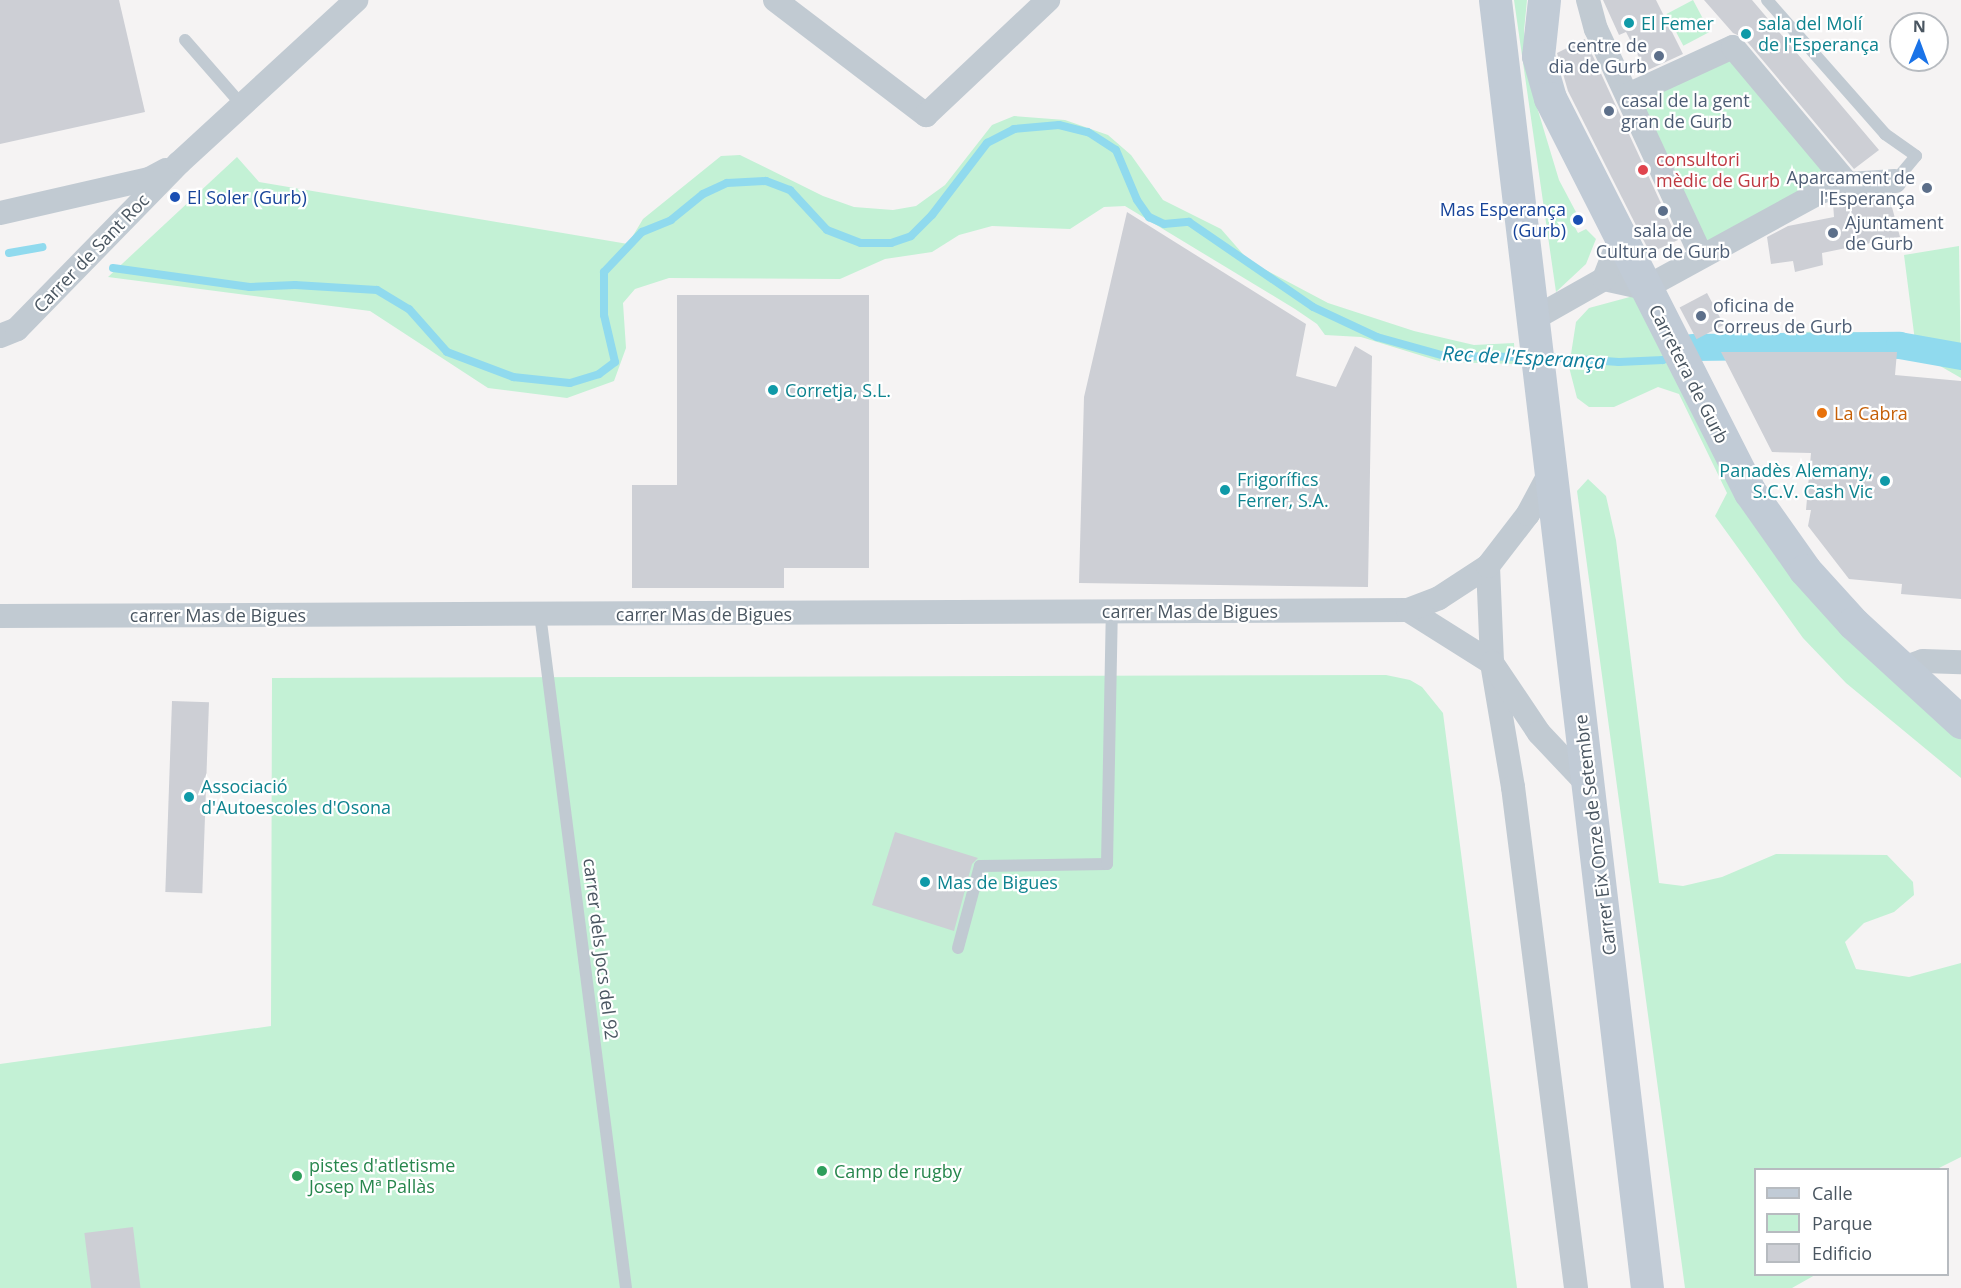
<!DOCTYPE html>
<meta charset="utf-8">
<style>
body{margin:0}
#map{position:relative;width:1961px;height:1288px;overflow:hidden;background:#f5f3f3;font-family:"Open Sans",sans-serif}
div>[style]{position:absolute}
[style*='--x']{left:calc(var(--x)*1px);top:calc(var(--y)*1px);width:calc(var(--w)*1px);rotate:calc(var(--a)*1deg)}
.green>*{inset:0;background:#c3f1d5;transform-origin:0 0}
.stream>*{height:8px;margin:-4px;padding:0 4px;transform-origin:4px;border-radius:4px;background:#90daee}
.canal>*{height:27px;margin:-13.5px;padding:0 13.5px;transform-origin:13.5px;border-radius:13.5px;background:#90daee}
.building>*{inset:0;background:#cdcfd5;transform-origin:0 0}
.lane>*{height:12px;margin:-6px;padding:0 6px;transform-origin:6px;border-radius:6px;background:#c1cad2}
.street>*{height:24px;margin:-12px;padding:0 12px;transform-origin:12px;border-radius:12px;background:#c1cad2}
.secondary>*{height:33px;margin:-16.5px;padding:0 16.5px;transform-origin:16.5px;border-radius:16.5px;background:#c1cbd6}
.dots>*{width:16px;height:16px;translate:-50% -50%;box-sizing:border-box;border:3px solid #fff;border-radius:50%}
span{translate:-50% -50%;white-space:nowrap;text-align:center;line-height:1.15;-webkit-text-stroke:4.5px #fff;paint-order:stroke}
.culture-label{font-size:18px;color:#0d838f}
.left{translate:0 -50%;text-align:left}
.right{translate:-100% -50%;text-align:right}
.service-label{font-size:18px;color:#4e5e75}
.health-label{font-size:18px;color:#be3a42}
.transit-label{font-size:18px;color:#164399}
.street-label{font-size:18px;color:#4a5661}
.food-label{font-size:18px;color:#c56008}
.leisure-label{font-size:18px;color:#27864d}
.water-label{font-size:20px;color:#0c7c9b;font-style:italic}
.legend{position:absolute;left:1754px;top:1168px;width:195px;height:108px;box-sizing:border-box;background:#fff;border:2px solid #b7bbc0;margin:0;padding:8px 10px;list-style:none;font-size:18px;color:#4a5661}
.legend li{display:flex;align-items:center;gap:12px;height:30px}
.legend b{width:30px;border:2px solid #b7bbc0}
.north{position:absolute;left:1889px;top:12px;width:60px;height:60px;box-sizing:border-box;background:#fff;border:2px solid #b7bbc0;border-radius:50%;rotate:1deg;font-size:16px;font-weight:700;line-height:24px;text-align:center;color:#4a5661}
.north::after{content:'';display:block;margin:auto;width:21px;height:27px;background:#1a73e8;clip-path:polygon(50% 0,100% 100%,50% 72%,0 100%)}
</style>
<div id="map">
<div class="green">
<div style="clip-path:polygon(1514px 0,1527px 0,1524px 31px,1530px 84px,1559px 180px,1577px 214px,1571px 220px,1578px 233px,1586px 229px,1596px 239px,1586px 264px,1556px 292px)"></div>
<div style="left:1693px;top:0;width:36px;height:30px;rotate:62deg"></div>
<div style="clip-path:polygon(1733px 47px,1848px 184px,1701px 255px,1628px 95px)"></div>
<div style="clip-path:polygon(1014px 116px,1065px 120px,1108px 135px,1131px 155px,1163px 200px,1221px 229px,1249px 261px,1328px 303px,1414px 331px,1474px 345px,1514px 343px,1515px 364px,1442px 362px,1361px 337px,1325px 335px,1317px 324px,1295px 309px,1125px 206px,1104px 207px,1070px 229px,992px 226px,959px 235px,932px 252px,885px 259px,840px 279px,669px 278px,635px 289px,623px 303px,626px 348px,614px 381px,567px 398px,488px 388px,370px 311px,108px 277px,237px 157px,259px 182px,628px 244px,643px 219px,721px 156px,740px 155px,823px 196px,854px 207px,893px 210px,916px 206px,945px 185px,992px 125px)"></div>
<div style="clip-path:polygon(1959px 246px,1961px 378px,1921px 355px,1898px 351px,1767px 346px,1707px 349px,1705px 337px,1825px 331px,1887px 334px,1915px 341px,1904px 255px)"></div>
<div style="clip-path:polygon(1663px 288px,1758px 490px,1812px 566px,1961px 712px,1961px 778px,1846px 683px,1803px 638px,1715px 516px,1727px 493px,1679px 394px,1658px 387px,1614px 407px,1589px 407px,1577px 398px,1569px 367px,1576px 322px,1589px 308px)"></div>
<div style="clip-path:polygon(1588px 479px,1606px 496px,1616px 540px,1659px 883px,1683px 886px,1722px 877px,1776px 854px,1887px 855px,1913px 882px,1914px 895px,1894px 912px,1864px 923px,1845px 942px,1856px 969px,1909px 977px,1961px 963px,1961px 1157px,1937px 1169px,1756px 1170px,1756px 1274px,1815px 1275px,1792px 1288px,1685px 1288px,1577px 491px)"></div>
<div style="clip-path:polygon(1386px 675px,1410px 680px,1422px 687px,1443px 713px,1517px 1288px,0 1288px,0 1064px,271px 1026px,272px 678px)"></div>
</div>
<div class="stream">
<div style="--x:9;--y:253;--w:34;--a:-10"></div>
<div style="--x:113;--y:268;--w:138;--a:7.9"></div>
<div style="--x:250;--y:287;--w:45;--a:-2.5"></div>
<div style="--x:295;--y:285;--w:82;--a:3.5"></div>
<div style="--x:377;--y:290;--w:37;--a:31"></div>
<div style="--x:409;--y:309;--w:57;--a:48.5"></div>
<div style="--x:447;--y:352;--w:71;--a:20.7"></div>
<div style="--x:513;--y:377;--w:57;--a:6"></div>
<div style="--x:570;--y:383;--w:30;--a:-17"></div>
<div style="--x:599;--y:374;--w:20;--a:-37"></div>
<div style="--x:615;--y:362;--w:48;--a:-103.2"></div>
<div style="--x:604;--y:315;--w:43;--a:-90"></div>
<div style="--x:604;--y:272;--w:55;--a:-46.5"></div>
<div style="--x:642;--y:232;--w:31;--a:-22"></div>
<div style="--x:671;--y:220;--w:41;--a:-39.1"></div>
<div style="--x:703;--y:194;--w:26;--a:-25"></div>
<div style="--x:727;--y:183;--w:39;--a:-3"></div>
<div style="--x:766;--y:181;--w:26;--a:21"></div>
<div style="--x:790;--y:190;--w:54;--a:47.2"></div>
<div style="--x:827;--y:230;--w:36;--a:21"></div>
<div style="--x:861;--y:243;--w:30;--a:0"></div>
<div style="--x:891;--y:243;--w:21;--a:-19"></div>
<div style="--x:911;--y:236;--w:30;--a:-45"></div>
<div style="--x:932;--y:215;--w:91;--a:-52.6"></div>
<div style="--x:987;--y:143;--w:30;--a:-27"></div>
<div style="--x:1014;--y:129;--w:45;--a:-5.1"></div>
<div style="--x:1059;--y:125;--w:30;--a:14"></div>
<div style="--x:1088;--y:132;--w:33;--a:33"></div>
<div style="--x:1116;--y:150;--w:54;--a:67.2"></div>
<div style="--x:1137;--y:200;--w:21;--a:55"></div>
<div style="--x:1149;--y:217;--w:17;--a:25"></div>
<div style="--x:1164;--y:224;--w:25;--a:-5"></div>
<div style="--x:1189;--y:222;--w:150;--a:34.4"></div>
<div style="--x:1313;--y:307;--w:71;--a:25.1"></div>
<div style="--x:1377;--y:337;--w:71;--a:15.6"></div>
<div style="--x:1445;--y:356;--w:86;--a:0.7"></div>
<div style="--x:1546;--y:357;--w:73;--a:3.9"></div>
<div style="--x:1619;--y:362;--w:44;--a:-2.6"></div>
<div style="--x:1663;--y:360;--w:11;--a:-27"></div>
</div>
<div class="canal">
<div style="--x:1692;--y:347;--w:207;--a:-0.6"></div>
<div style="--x:1899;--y:345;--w:63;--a:10.1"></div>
</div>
<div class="building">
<div style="clip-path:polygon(0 0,119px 0,145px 112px,0 144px)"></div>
<div style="clip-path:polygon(1603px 0,1656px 0,1683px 54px,1646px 71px,1626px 32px,1619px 35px)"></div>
<div style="clip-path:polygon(1704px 0,1752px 0,1879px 150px,1854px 169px,1744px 38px,1733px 33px)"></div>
<div style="clip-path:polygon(1585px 39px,1678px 240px,1650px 253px,1568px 91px,1557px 53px)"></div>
<div style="clip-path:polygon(1889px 196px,1900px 237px,1822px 253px,1823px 265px,1795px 272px,1793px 261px,1771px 264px,1767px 237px,1788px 226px,1834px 217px,1833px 203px)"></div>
<div style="clip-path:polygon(1127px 212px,1306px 324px,1296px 376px,1336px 387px,1355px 346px,1372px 356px,1368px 587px,1079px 583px,1084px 397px)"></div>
<div style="left:1707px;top:293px;width:36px;height:31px;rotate:62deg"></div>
<div style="clip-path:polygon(677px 295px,869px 295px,869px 568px,784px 568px,784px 588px,632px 588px,632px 485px,677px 485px)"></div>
<div style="clip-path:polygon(1721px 352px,1897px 352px,1895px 375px,1961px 381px,1961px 599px,1901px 594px,1902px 584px,1849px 579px,1808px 526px,1811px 510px,1806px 510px,1811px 453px,1772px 452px)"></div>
<div style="left:172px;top:701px;width:37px;height:191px;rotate:2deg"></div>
<div style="clip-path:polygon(895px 832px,978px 858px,972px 864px,954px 931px,872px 905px)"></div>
<div style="left:133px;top:1227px;width:62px;height:49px;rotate:83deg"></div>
</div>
<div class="lane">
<div style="--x:1767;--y:0;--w:179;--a:48.6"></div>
<div style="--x:1885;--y:134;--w:38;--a:35"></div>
<div style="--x:1916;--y:156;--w:33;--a:130"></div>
<div style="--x:185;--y:40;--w:85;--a:48.8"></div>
<div style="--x:540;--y:614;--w:679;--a:82.73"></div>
<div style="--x:958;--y:948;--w:85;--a:-75"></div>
<div style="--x:980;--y:866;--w:127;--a:-0.9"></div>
<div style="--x:1107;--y:864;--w:252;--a:-88.9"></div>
</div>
<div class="street">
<div style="--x:775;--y:0;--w:190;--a:37.3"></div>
<div style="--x:926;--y:115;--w:168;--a:-43.3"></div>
<div style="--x:1588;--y:0;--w:30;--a:75"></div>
<div style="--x:1596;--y:29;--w:249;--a:65.1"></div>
<div style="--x:1628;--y:95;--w:115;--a:-24.6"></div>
<div style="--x:1733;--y:47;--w:179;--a:50"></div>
<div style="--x:0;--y:213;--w:153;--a:-12.9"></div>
<div style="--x:149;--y:179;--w:19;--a:-28"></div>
<div style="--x:1604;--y:279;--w:42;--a:12.4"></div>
<div style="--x:1645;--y:288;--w:200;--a:-28.7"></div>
<div style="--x:1820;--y:192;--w:29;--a:-16"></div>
<div style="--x:1848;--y:184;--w:47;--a:-3.7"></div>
<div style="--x:1535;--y:318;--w:79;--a:-29.5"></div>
<div style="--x:1604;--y:279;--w:44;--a:-68.7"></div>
<div style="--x:0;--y:336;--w:18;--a:-22"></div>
<div style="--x:17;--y:329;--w:232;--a:-45.7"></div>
<div style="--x:179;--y:163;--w:241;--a:-42.6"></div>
<div style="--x:1488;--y:566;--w:97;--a:87.6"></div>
<div style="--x:1492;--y:663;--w:126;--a:80.4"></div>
<div style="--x:1513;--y:787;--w:505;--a:82.83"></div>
<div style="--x:1408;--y:610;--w:99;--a:32.2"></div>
<div style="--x:1492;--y:663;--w:84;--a:56.1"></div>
<div style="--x:1539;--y:733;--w:73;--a:46.7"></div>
<div style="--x:0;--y:616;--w:1408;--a:-0.24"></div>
<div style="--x:1408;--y:610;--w:33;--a:-21"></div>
<div style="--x:1439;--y:598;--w:59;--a:-33.1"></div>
<div style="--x:1488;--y:566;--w:66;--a:-52.4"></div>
<div style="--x:1528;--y:514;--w:49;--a:-61.9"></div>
<div style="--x:1900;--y:669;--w:24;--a:-19"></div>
<div style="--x:1923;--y:661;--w:38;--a:2"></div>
</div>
<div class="secondary">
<div style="--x:1495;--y:0;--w:1297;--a:83.27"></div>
<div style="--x:1544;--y:0;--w:56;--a:96.1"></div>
<div style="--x:1538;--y:56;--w:44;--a:74.1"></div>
<div style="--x:1550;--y:98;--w:442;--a:63.1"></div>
<div style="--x:1750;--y:492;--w:95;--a:54.8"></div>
<div style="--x:1805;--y:570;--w:72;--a:47.8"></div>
<div style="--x:1853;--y:623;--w:147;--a:42.5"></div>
</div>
<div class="dots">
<div style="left:1629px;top:23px;background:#0f9aa8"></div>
<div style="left:1746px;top:34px;background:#0f9aa8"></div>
<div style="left:1659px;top:56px;background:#5c6f8a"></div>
<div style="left:1609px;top:111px;background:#5c6f8a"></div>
<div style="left:1643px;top:170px;background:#e0444e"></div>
<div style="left:1927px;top:188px;background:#5c6f8a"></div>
<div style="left:175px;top:197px;background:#1a4fb4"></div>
<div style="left:1663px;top:211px;background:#5c6f8a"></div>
<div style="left:1578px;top:220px;background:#1a4fb4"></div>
<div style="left:1833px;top:233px;background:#5c6f8a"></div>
<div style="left:1701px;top:316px;background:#5c6f8a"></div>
<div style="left:773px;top:390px;background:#0f9aa8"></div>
<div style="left:1822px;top:413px;background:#e8710a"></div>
<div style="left:1885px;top:481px;background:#0f9aa8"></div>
<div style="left:1225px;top:490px;background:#0f9aa8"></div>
<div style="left:189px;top:797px;background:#0f9aa8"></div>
<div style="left:925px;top:882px;background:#0f9aa8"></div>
<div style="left:822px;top:1171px;background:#2e9e5b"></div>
<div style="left:297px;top:1176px;background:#2e9e5b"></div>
</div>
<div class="culture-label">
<span class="left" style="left:1641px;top:23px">El Femer</span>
<span class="left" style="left:1758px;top:34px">sala del Molí<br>de l'Esperança</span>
<span class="left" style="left:785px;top:390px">Corretja, S.L.</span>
<span class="right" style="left:1873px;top:481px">Panadès Alemany,<br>S.C.V. Cash Vic</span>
<span class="left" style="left:1237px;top:490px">Frigorífics<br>Ferrer, S.A.</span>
<span class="left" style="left:201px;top:797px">Associació<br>d'Autoescoles d'Osona</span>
<span class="left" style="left:937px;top:882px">Mas de Bigues</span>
</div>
<div class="service-label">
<span class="right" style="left:1647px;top:56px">centre de<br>dia de Gurb</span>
<span class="left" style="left:1621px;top:111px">casal de la gent<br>gran de Gurb</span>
<span class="right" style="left:1915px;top:188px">Aparcament de<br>l'Esperança</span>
<span class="left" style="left:1845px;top:233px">Ajuntament<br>de Gurb</span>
<span style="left:1663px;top:241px">sala de<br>Cultura de Gurb</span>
<span class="left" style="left:1713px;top:316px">oficina de<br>Correus de Gurb</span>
</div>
<div class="health-label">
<span class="left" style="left:1656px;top:170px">consultori<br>mèdic de Gurb</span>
</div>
<div class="transit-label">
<span class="left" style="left:187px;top:197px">El Soler (Gurb)</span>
<span class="right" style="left:1566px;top:220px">Mas Esperança<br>(Gurb)</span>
</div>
<div class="street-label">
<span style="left:91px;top:253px;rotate:-46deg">Carrer de Sant Roc</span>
<span style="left:1689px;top:374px;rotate:63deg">Carretera de Gurb</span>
<span style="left:1190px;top:611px">carrer Mas de Bigues</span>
<span style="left:704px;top:614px">carrer Mas de Bigues</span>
<span style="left:218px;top:615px">carrer Mas de Bigues</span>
<span style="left:1595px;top:835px;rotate:-97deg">Carrer Eix Onze de Setembre</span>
<span style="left:601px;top:949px;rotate:83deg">carrer dels Jocs del 92</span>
</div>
<div class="food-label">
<span class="left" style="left:1834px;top:413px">La Cabra</span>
</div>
<div class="leisure-label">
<span class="left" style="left:309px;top:1176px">pistes d'atletisme<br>Josep Mª Pallàs</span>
<span class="left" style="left:834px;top:1171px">Camp de rugby</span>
</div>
<div class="water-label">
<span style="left:1524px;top:357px;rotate:3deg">Rec de l'Esperança</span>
</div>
<ul class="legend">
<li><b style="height:8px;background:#c1cbd6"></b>Calle</li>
<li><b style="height:16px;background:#c3f1d5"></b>Parque</li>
<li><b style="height:16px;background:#cdcfd5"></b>Edificio</li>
</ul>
<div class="north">N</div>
</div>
